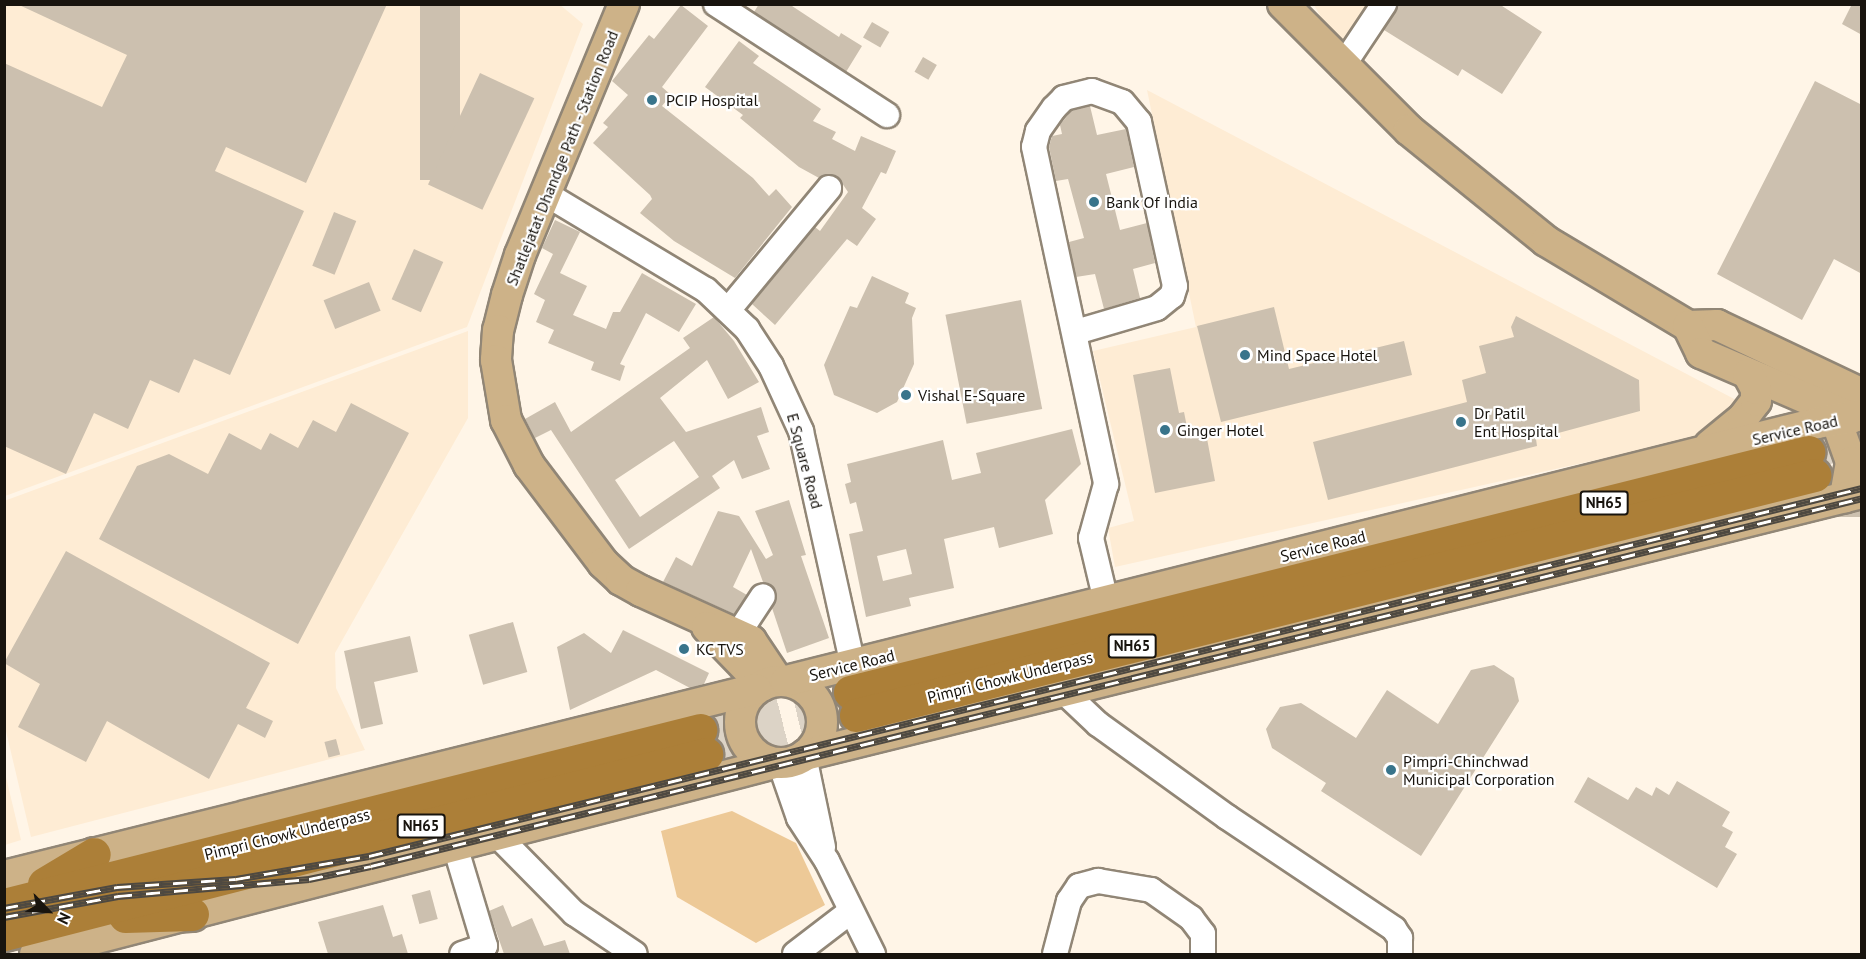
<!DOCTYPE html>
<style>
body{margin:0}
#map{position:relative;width:1866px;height:959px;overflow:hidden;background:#fff5e7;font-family:"PT Sans",sans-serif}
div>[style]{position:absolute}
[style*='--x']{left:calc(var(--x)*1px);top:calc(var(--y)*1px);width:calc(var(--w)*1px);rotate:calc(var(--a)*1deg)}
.built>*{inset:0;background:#feecd4}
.green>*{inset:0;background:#edc997}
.building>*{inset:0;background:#ccc0af;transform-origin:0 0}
.highway-tunnel>*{height:33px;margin-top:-16.5px;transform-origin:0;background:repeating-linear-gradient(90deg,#dcd3c6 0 33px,transparent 0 49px)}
.roads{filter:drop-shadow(2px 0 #918676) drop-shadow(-2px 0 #918676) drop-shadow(0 2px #918676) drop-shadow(0 -2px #918676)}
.minor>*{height:24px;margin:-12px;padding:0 12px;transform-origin:12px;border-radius:12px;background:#fff}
.major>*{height:30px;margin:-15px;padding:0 15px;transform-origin:15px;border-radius:15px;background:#cdb288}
.major>.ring{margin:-15px;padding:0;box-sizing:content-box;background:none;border:30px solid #cdb288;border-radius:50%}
.highway>*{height:33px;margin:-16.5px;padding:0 16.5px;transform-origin:16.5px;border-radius:16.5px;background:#ac7f38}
.rail>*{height:7px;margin-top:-3.5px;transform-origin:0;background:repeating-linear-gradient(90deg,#fff 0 14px,#4e4941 0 28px);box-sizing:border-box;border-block:2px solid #4e4941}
.dots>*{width:16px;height:16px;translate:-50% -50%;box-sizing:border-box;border:3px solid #fff;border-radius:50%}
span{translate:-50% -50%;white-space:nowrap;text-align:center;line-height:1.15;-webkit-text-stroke:4.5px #fff;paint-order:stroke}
.shield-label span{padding:2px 4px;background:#fff;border:2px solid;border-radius:4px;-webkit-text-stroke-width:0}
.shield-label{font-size:15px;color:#18140e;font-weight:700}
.poi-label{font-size:16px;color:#18140e}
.left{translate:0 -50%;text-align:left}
.street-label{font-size:16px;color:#18140e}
.frame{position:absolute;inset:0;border:6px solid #18140e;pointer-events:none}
.north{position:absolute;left:18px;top:881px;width:60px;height:60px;-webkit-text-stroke:4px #fff;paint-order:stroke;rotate:115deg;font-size:16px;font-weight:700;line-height:24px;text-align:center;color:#18140e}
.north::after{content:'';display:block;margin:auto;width:21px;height:27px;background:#18140e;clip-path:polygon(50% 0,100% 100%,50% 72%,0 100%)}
</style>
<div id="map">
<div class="built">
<div style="clip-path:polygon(559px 4px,583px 24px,467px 327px,5px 496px,5px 5px)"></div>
<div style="clip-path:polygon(1314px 5px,1371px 5px,1344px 47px,1338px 47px)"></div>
<div style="clip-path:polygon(1147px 90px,1738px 401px,1722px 432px,1115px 567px,1108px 528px,1134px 521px,1093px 351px,1196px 327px)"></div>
<div style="clip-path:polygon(468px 331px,468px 418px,335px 653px,336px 688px,365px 750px,31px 837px,5px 727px,4px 501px)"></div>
<div style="clip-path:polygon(5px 773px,21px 840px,5px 845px,4px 845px)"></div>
</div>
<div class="green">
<div style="clip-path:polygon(732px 811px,796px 843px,825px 905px,756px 943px,677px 897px,661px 831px)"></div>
</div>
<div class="building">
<div style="clip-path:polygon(17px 4px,387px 4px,306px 183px,226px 147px,215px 171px,304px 211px,230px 375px,194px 359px,179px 393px,150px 380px,128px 429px,94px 413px,66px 474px,4px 446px,4px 63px,102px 107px,127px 55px)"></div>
<div style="left:420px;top:4px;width:40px;height:176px"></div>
<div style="clip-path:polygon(759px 4px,789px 4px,839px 37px,841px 33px,862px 46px,846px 72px,754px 12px)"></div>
<div style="clip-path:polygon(1399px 4px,1499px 4px,1542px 32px,1502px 94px,1462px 69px,1458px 76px,1384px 30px)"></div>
<div style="clip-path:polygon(1852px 4px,1862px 4px,1862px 35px,1842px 24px)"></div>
<div style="clip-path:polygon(681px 5px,708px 26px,662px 87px,671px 95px,662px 106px,753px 178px,769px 196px,776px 189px,792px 207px,735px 278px,674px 241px,640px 213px,652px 199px,650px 195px,593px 143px,608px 127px,603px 123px,628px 95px,612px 81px,649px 35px,654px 39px)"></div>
<div style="left:872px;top:22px;width:20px;height:18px;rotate:30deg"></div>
<div style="clip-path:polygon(739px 41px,759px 56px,753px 63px,821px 109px,813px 121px,836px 132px,832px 139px,855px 151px,861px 136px,896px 151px,886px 174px,881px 172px,862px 208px,876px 219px,857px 246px,847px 239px,775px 325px,752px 304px,815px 227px,820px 231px,848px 192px,838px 177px,831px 174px,819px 178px,799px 167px,740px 118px,743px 115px,705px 87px)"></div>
<div style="left:923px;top:57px;width:16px;height:17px;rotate:30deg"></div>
<div style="left:480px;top:73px;width:60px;height:123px;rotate:25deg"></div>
<div style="clip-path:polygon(1815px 81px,1862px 105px,1862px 274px,1834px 259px,1802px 320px,1717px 274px)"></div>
<div style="clip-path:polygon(1090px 106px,1097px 135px,1126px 129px,1134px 167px,1106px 174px,1120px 230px,1147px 223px,1155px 263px,1133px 269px,1140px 298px,1104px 309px,1095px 274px,1076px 277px,1069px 242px,1084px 238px,1068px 179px,1056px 181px,1049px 147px,1052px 136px,1062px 134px,1060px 125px,1071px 111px)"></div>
<div style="left:334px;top:212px;width:24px;height:58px;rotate:22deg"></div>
<div style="clip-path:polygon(555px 220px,580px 232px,560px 273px,587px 286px,573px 315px,606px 329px,613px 312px,620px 312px,642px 273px,696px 304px,679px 332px,646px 313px,620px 364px,625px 366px,620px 381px,591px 370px,594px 362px,548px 343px,554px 330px,536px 322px,545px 300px,534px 294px,553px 254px,542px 248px)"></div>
<div style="left:414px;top:249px;width:32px;height:55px;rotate:24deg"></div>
<div style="clip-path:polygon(872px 276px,909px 293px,905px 303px,916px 308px,912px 318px,914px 364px,897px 402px,877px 413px,834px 395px,824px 365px,850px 306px,857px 308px)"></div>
<div style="left:369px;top:282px;width:31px;height:49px;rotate:68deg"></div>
<div style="left:1021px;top:300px;width:111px;height:77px;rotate:79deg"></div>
<div style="clip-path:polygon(1274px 307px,1289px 369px,1404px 341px,1412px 375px,1221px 422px,1197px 326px)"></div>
<div style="clip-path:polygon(1516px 316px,1639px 380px,1640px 411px,1536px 439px,1537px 446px,1328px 500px,1313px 442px,1467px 402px,1462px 380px,1486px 373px,1479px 346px,1514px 337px,1511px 327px)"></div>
<div style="clip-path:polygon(evenodd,714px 317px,734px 341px,759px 382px,728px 399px,707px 360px,660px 398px,686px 432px,761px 407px,769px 432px,757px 436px,770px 469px,742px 479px,734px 460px,712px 476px,720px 488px,629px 549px,551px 430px,535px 438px,525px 419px,555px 402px,571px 432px,690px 348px,683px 338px,714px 317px,674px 441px,699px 477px,640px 517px,615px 480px,674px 441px)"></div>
<div style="clip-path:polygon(1170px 368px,1179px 413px,1184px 412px,1188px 432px,1205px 428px,1215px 481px,1155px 493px,1133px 375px)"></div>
<div style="clip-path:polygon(351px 403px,409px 433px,298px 644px,99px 539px,137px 466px,169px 454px,208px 474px,229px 433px,261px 450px,270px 433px,298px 448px,313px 420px,336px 432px)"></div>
<div style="clip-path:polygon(evenodd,1072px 429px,1081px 464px,1045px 500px,1053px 534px,999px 548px,994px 527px,944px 539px,954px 588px,909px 598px,911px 606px,866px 617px,849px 534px,863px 531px,856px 502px,850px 504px,845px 484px,851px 482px,847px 464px,943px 440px,952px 480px,981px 473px,976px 453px,1072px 429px,906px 549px,912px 574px,883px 581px,877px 556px,906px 549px)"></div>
<div style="clip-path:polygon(789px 500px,806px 555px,801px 556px,829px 638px,787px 653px,772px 608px,776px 590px,763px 582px,751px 549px,733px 587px,747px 595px,734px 614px,663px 582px,676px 557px,692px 566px,718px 511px,739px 516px,766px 559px,773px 555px,755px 511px)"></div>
<div style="left:1862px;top:511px;width:6px;height:278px;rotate:90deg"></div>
<div style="clip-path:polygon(66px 551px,270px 663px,246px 708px,273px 721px,265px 738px,238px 724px,209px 779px,107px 721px,86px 762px,18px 727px,40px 684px,4px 663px)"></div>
<div style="left:513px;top:622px;width:52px;height:46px;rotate:74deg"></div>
<div style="clip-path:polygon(623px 630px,709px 673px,704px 684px,690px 688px,656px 670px,570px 710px,557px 647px,584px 633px,611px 653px)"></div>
<div style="clip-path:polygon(410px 636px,418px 672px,374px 682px,383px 724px,361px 729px,344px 651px)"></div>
<div style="clip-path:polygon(1494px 665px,1514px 678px,1519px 701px,1421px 856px,1321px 791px,1326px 783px,1272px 748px,1266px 729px,1280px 707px,1301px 703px,1356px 738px,1387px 690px,1438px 724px,1471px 670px)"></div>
<div style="left:336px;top:739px;width:16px;height:12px;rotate:75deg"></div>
<div style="clip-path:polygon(1588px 777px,1628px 800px,1636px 787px,1652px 796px,1656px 787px,1669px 795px,1677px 781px,1730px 812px,1722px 826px,1733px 832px,1725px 847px,1737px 854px,1717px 888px,1574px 802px)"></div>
<div style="left:430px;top:890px;width:30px;height:19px;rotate:75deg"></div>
<div style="clip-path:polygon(383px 905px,393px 937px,402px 934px,408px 954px,328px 954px,318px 922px)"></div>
<div style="clip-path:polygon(503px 905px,512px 927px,532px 918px,544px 946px,565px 940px,570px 954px,504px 954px,489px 911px)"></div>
</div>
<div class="highway-tunnel">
<div style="--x:1808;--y:452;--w:56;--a:-13.5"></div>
<div style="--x:700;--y:730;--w:155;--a:-14.2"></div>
<div style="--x:706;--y:754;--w:155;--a:-14.6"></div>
</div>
<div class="roads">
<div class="minor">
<div style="--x:716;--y:4;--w:204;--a:33"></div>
<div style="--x:1342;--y:67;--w:76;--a:-56.3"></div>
<div style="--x:546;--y:194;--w:187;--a:31"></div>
<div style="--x:706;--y:290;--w:57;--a:43.6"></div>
<div style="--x:747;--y:329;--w:44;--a:57"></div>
<div style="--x:771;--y:366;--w:72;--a:65.2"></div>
<div style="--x:801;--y:431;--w:240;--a:77.5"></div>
<div style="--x:729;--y:309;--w:157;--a:-50.4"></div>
<div style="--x:1076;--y:332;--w:84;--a:-16.5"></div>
<div style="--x:1157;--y:308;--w:19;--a:-39"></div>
<div style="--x:1172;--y:296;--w:10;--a:-73"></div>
<div style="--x:1175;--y:286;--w:168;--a:-102.4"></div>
<div style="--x:1139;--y:122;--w:26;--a:-130"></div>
<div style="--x:1122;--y:102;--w:32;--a:-160"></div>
<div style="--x:1092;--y:91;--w:29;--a:166"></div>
<div style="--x:1064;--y:98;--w:14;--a:135"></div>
<div style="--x:1054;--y:108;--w:28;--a:125"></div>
<div style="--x:1038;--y:131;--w:16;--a:104"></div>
<div style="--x:1034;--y:147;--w:345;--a:77.9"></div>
<div style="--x:1106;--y:484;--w:56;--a:105.5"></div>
<div style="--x:1091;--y:538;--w:65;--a:76.6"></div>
<div style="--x:738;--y:634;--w:45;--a:-56.7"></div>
<div style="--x:1063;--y:691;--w:48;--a:43.3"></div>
<div style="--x:1098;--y:724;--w:159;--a:35.8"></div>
<div style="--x:1227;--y:817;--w:201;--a:33.8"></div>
<div style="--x:1394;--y:929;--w:11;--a:56"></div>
<div style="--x:1400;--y:938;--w:16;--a:90"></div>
<div style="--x:804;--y:756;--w:93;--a:78.2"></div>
<div style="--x:780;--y:763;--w:58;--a:70.9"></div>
<div style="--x:799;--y:818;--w:51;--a:56.9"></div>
<div style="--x:827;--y:861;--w:104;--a:63.7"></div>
<div style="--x:497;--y:835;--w:110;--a:45.4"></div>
<div style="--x:574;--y:913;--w:73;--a:33.9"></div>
<div style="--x:455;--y:846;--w:104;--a:73.3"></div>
<div style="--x:485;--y:946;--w:24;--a:161"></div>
<div style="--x:795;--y:954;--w:69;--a:-37.4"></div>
<div style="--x:1055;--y:954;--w:55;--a:-75.2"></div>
<div style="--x:1069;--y:901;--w:18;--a:-56"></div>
<div style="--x:1079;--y:886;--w:20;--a:-15"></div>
<div style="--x:1098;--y:881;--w:54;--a:9.6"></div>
<div style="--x:1151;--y:890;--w:49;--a:35"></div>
<div style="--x:1191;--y:918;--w:20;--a:53"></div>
<div style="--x:1203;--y:934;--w:20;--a:90"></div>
</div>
<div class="major">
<div style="--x:624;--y:4;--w:272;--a:112.5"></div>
<div style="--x:520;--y:255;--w:42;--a:108"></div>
<div style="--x:507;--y:295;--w:36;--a:104"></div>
<div style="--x:498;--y:330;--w:30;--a:94"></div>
<div style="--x:496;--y:360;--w:61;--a:80.5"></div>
<div style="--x:506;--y:420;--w:51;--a:62.9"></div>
<div style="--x:529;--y:465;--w:123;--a:52.9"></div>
<div style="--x:603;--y:563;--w:25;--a:43"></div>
<div style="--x:621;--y:580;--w:23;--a:29"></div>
<div style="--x:641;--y:591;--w:121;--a:24.4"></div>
<div style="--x:751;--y:641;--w:48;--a:56"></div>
<div style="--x:1283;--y:4;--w:178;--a:45"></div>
<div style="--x:1409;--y:130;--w:176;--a:39"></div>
<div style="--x:1546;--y:241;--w:165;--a:30.9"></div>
<div style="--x:1688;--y:326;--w:29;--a:-2"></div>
<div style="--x:1717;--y:325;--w:161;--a:25.4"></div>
<div style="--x:1688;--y:326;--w:30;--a:64"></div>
<div style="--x:1701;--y:353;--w:164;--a:23.3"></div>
<div style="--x:1836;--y:420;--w:45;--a:70.3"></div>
<div style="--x:1851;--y:462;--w:36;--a:100"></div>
<div style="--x:1710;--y:445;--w:43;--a:-39.3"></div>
<div style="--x:1743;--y:418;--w:21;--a:-53"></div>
<div style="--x:1756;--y:401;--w:12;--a:-90"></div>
<div style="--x:1756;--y:389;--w:17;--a:-118"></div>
<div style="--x:707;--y:627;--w:81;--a:46"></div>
<div class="ring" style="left:740px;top:681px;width:52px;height:52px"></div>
<div style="--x:786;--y:681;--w:1063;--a:-14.05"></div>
<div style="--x:1817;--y:423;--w:46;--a:-10.1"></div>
<div style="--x:805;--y:755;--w:1089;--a:-13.92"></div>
<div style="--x:4;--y:876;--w:775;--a:-13.96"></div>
<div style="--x:35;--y:954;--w:764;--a:-14.47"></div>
</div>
<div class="highway">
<div style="--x:850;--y:692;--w:988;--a:-14.06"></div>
<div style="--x:856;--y:715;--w:988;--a:-14.06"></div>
<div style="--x:44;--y:884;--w:58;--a:-31"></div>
<div style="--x:4;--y:905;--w:718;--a:-14.11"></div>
<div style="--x:125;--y:916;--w:67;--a:-1.7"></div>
<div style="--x:4;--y:934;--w:725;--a:-14.38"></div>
</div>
</div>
<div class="rail">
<div style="--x:4;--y:908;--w:115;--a:-10.5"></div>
<div style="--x:117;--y:887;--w:119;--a:-3.8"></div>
<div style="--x:236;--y:879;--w:135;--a:-9.8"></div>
<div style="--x:369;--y:856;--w:1538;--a:-13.85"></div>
<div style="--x:4;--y:917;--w:116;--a:-10.4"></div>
<div style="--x:118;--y:896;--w:192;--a:-5.1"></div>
<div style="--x:309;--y:879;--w:63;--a:-11.8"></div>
<div style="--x:371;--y:866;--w:1536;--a:-13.86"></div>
</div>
<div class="dots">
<div style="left:652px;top:100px;background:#38748b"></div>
<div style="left:1094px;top:202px;background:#38748b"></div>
<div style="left:1245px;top:355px;background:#38748b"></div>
<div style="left:906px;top:395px;background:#38748b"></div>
<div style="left:1461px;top:422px;background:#38748b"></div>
<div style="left:1165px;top:430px;background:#38748b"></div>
<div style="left:684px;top:649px;background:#38748b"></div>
<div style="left:1391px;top:770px;background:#38748b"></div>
</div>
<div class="shield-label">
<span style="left:1604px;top:503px">NH65</span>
<span style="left:1132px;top:646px">NH65</span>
<span style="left:421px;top:826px">NH65</span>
</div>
<div class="poi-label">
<span class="left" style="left:666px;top:100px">PCIP Hospital</span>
<span class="left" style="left:1106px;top:202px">Bank Of India</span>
<span class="left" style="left:1257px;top:355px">Mind Space Hotel</span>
<span class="left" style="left:918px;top:395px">Vishal E-Square</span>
<span class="left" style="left:1474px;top:422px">Dr Patil<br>Ent Hospital</span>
<span class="left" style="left:1177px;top:430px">Ginger Hotel</span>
<span class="left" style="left:696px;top:649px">KC TVS</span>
<span class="left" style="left:1403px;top:770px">Pimpri-Chinchwad<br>Municipal Corporation</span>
</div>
<div class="street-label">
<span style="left:562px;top:158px;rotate:-68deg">Shatlejatat Dhandge Path - Station Road</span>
<span style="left:1795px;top:430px;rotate:-13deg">Service Road</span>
<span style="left:805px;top:461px;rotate:75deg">E Square Road</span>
<span style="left:1323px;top:546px;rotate:-14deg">Service Road</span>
<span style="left:852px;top:665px;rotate:-14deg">Service Road</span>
<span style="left:1010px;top:677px;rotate:-14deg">Pimpri Chowk Underpass</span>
<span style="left:287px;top:834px;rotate:-14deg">Pimpri Chowk Underpass</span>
</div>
<div class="frame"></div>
<div class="north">N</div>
</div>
